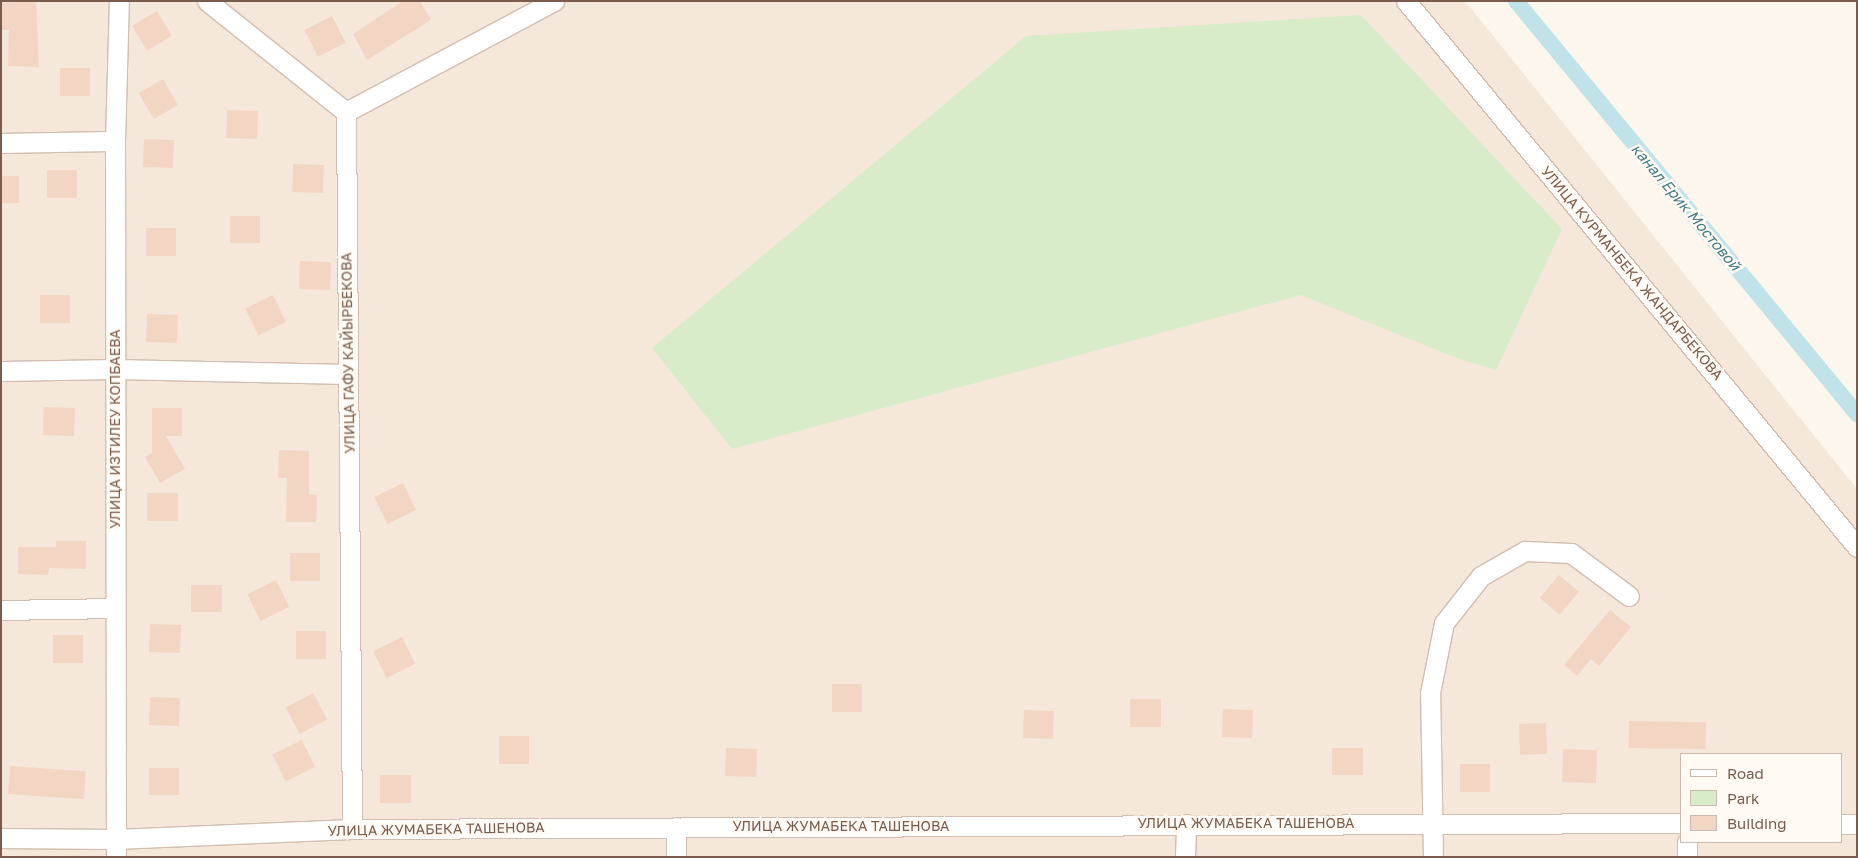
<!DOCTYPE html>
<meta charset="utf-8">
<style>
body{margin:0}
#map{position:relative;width:1858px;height:858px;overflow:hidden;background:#fdf6ec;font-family:"Golos Text",sans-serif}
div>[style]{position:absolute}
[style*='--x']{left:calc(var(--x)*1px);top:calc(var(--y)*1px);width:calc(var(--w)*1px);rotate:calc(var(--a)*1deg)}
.residential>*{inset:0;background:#f5e8da}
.green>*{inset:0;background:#d8ecc9}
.canal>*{height:16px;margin:-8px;padding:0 8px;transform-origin:8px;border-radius:8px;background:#bfe3e8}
.building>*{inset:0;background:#f3d5c3;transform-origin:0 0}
.roads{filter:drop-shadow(1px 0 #d1beb0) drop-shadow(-1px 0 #d1beb0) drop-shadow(0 1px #d1beb0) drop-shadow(0 -1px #d1beb0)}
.street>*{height:19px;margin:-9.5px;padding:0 9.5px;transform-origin:9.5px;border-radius:9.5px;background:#fff}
span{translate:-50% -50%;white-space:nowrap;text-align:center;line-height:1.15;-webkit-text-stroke:5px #fffaf3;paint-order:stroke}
.street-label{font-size:14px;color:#7a5c4d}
.water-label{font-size:15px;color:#437c86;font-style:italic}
.frame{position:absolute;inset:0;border:2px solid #7a5c4d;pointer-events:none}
.legend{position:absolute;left:1680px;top:753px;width:162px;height:90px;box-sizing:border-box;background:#fffaf3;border:1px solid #cabbb1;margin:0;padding:6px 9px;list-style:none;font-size:15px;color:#7a5c4d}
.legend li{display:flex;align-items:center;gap:10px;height:25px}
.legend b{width:25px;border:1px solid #cabbb1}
</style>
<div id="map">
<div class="residential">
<div style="clip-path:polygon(evenodd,1px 1px,1465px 1px,1857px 489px,1857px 857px,1px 857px,1px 1px,1682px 754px,1842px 754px,1842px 842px,1682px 842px,1682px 754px)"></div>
</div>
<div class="green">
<div style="clip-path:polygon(1361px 15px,1562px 229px,1496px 370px,1456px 358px,1301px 295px,732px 449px,652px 348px,1026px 36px)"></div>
</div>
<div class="canal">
<div style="--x:1516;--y:1;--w:536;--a:50.45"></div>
</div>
<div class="building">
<div style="clip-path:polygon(36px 1px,39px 67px,8px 66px,9px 30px,1px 30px,1px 3px)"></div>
<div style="clip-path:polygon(403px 1px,420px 1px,431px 20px,367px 60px,353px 34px)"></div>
<div style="left:157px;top:11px;width:29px;height:29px;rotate:59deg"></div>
<div style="left:332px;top:16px;width:30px;height:31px;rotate:63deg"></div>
<div style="left:60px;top:68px;width:30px;height:28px"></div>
<div style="left:163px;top:79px;width:30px;height:28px;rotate:60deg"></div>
<div style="left:227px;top:110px;width:31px;height:28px;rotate:2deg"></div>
<div style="left:144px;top:139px;width:30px;height:28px;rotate:2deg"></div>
<div style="left:293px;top:164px;width:31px;height:28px;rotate:2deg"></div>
<div style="left:47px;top:170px;width:30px;height:28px"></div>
<div style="left:1px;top:176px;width:18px;height:27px"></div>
<div style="left:230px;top:216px;width:30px;height:27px"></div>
<div style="left:146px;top:228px;width:30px;height:28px"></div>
<div style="left:300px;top:261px;width:31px;height:28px;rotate:2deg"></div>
<div style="left:40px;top:295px;width:30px;height:28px"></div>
<div style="left:273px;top:295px;width:30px;height:31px;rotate:64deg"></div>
<div style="left:147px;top:314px;width:31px;height:28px;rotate:2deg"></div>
<div style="left:44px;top:407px;width:31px;height:28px;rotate:2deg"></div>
<div style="clip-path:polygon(152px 408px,182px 408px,182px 436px,166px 436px,185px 469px,160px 483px,145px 457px,152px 453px)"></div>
<div style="clip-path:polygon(279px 450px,309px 451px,309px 494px,317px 495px,316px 522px,286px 522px,287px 478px,278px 478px)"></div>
<div style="left:403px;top:483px;width:30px;height:32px;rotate:64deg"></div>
<div style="left:147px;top:493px;width:31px;height:28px"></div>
<div style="clip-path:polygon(56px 541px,86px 541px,86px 569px,49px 568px,48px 575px,18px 574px,18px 547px,56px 547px)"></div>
<div style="left:290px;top:553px;width:30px;height:28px"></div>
<div style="left:1559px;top:575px;width:26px;height:30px;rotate:40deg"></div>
<div style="left:276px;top:580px;width:30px;height:32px;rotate:64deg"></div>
<div style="left:191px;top:585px;width:31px;height:27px"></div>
<div style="clip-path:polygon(1610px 610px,1631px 627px,1599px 666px,1591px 659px,1577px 676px,1564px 665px)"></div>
<div style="left:150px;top:624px;width:31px;height:28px;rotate:2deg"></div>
<div style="left:296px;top:631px;width:30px;height:28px"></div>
<div style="left:53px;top:635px;width:30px;height:28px"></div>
<div style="left:402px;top:637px;width:30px;height:32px;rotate:64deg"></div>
<div style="left:832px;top:684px;width:30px;height:28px"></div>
<div style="left:313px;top:693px;width:30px;height:31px;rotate:62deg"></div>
<div style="left:150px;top:697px;width:30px;height:28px;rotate:2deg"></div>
<div style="left:1130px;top:699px;width:31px;height:28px"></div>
<div style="left:1223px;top:709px;width:30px;height:28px;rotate:2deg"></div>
<div style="left:1024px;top:710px;width:30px;height:28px;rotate:2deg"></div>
<div style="left:1629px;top:721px;width:77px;height:27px;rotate:1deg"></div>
<div style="left:1546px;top:723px;width:31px;height:27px;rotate:88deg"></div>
<div style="left:499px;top:736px;width:30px;height:28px"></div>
<div style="left:302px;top:740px;width:30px;height:33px;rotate:64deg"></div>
<div style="left:726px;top:748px;width:31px;height:28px;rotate:2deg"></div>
<div style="left:1332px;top:748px;width:31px;height:27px"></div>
<div style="left:1563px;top:749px;width:34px;height:33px;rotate:2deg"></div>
<div style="left:1460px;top:764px;width:30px;height:28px"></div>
<div style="left:10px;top:766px;width:76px;height:28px;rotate:4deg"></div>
<div style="left:149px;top:768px;width:30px;height:27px"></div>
<div style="left:380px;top:775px;width:31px;height:28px"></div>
</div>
<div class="roads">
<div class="street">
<div style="--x:207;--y:1;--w:178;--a:38.6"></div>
<div style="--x:1406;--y:1;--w:708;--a:50.44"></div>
<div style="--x:1;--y:143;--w:114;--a:-1"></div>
<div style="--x:1;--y:371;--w:113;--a:-1"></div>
<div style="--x:114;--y:369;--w:234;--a:1.2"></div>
<div style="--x:1;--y:610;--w:114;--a:-1"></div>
<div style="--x:1842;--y:824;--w:15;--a:0"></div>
<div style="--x:676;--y:827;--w:30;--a:90"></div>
<div style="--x:352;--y:829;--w:717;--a:-90.48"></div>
<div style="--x:346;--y:112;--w:236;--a:-28.1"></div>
<div style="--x:1;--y:838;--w:114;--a:0.5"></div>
<div style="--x:115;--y:839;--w:237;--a:-2.4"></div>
<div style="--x:352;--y:829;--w:1330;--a:-0.26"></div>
<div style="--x:116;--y:857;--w:716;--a:-90.08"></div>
<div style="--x:115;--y:141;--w:140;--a:-88.4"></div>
<div style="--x:1185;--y:857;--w:33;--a:-88"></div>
<div style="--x:1433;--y:857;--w:164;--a:-91"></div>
<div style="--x:1430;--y:693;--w:71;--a:-78.7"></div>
<div style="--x:1444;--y:623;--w:60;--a:-51.8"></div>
<div style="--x:1481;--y:576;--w:51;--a:-29.6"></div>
<div style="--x:1525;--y:551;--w:46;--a:2.5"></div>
<div style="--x:1571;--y:553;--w:72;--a:36.6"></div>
<div style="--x:1687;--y:857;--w:15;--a:-90"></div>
</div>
</div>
<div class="street-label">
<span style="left:1632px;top:273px;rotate:50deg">УЛИЦА КУРМАНБЕКА ЖАНДАРБЕКОВА</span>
<span style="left:348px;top:353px;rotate:-91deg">УЛИЦА ГАФУ КАЙЫРБЕКОВА</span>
<span style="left:115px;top:429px;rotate:-90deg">УЛИЦА ИЗТИЛЕУ КОПБАЕВА</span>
<span style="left:1246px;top:823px">УЛИЦА ЖУМАБЕКА ТАШЕНОВА</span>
<span style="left:841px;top:826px">УЛИЦА ЖУМАБЕКА ТАШЕНОВА</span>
<span style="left:436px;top:829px;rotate:-1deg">УЛИЦА ЖУМАБЕКА ТАШЕНОВА</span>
</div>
<div class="water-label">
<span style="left:1686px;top:207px;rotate:50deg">канал Ерик Мостовой</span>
</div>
<div class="frame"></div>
<ul class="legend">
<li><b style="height:6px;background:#fff"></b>Road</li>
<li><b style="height:14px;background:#d8ecc9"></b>Park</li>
<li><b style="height:14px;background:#f3d5c3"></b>Building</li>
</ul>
</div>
